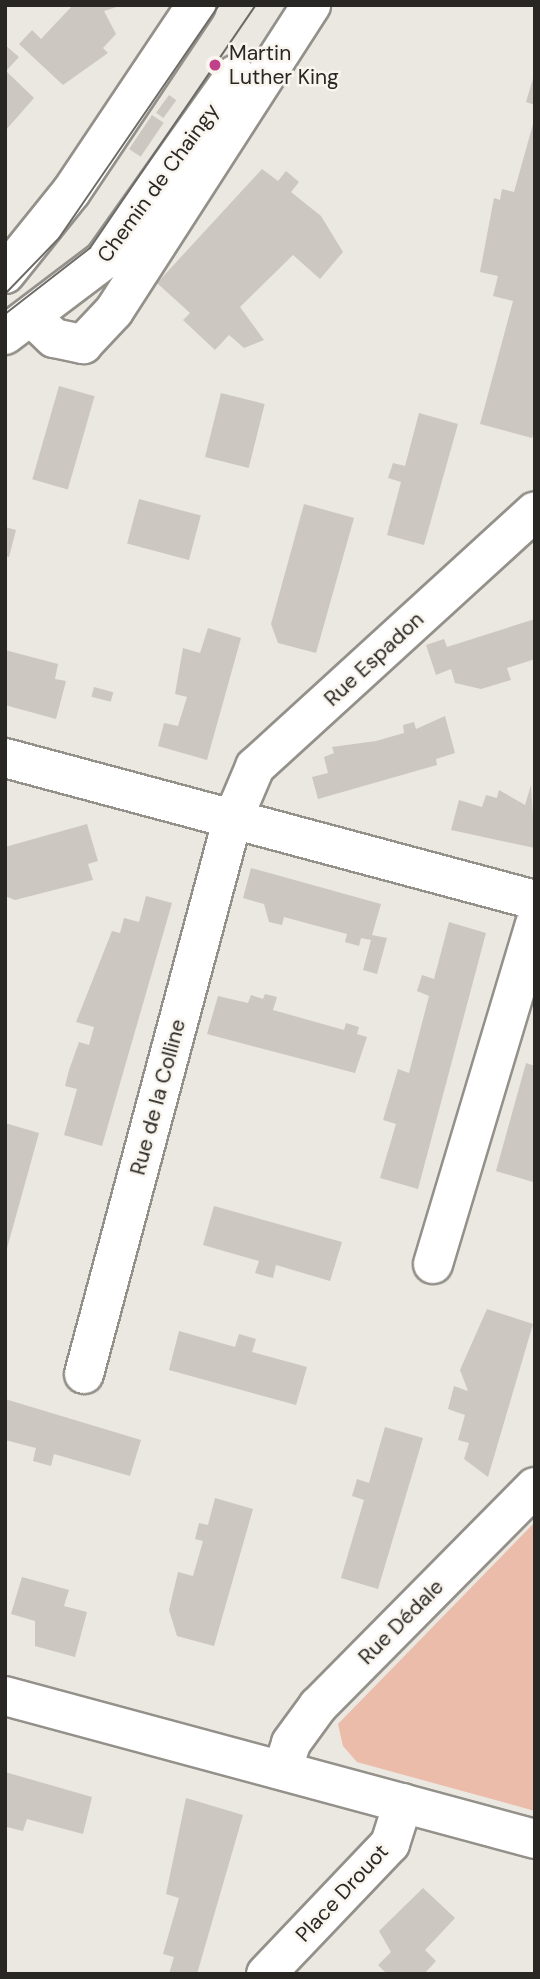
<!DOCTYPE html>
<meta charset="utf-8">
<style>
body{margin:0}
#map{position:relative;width:540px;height:1979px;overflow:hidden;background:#ebe7e1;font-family:"DM Sans",sans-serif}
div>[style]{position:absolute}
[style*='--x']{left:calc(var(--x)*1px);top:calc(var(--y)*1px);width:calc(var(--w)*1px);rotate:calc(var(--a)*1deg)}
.green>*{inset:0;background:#eabca9}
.building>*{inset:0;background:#cdc7c1;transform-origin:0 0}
.roads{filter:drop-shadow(2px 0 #94908a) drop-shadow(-2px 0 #94908a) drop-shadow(0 2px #94908a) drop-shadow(0 -2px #94908a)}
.minor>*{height:38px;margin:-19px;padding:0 19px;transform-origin:19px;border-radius:19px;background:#fff}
.tram>*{height:2px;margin:-1px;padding:0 1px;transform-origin:1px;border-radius:1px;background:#6d6b67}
.dots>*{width:19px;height:19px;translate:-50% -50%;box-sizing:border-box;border:4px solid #f9f5ee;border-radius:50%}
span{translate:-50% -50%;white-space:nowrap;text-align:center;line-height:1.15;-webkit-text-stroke:5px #f9f5ee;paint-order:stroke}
.poi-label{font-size:21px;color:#282724}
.left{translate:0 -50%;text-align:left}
.street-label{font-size:21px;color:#282724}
.frame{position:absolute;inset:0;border:7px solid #282724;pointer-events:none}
</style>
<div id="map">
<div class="green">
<div style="clip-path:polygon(535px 1522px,535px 1811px,357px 1762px,343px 1746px,338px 1724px)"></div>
</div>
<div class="building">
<div style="clip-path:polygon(73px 5px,123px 5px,104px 11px,116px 34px,103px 48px,108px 53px,63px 85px,19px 44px,32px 30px,41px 39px)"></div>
<div style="clip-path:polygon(5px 45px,19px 57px,6px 71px,34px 98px,5px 131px)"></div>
<div style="clip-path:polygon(534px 75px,535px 75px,535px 105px,526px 102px)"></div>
<div style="left:169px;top:95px;width:9px;height:22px;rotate:36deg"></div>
<div style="left:152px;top:115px;width:14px;height:41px;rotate:34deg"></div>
<div style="clip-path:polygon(535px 117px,535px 428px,532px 438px,480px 424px,513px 301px,493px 296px,498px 276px,480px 272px,494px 198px,500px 200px,502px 189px,514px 192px)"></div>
<div style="clip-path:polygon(262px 169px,278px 181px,286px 171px,299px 182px,291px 192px,321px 216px,343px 252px,320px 279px,293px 255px,240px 307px,264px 340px,244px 348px,229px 335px,215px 350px,183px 320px,190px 313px,157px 283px)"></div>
<div style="left:59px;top:386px;width:37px;height:97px;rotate:16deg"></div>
<div style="left:221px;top:393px;width:45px;height:66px;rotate:14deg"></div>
<div style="clip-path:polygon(419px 413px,458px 424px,424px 545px,387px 535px,401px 482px,388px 478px,393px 463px,405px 466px)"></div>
<div style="left:139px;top:499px;width:64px;height:46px;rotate:15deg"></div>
<div style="clip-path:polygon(304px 504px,354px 518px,316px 653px,278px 643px,271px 624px)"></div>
<div style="clip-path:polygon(5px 527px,16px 530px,9px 557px,5px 556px)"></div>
<div style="clip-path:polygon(535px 619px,535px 659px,507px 668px,511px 680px,481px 689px,455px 683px,451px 669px,436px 675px,426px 645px,444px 639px,447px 647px)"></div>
<div style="clip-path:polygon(208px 628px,241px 638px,207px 760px,158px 746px,164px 723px,178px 726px,187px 697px,175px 694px,183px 648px,200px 653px)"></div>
<div style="clip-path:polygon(5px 650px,58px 664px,55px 679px,66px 681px,56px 719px,5px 705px)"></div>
<div style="left:94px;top:687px;width:20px;height:10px;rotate:15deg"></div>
<div style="clip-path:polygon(445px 716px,455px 753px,436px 759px,437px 765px,318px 799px,312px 777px,328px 773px,324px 757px,334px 753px,332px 747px,376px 741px,404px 733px,403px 725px,414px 722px,416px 729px)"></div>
<div style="clip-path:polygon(531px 785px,535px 848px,451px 830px,459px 800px,482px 807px,486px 795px,497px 798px,499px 790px,525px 805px)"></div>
<div style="clip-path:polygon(87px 824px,98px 861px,88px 864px,93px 880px,15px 900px,5px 896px,5px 847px)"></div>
<div style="clip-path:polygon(251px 868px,381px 904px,372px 935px,387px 938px,377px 974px,363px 970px,371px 940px,361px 938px,359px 946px,345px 942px,347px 934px,284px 917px,282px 925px,269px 922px,264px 904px,243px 898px)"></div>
<div style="clip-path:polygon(146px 896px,172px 903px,102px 1146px,64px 1135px,77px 1089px,65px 1086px,69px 1070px,79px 1042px,89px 1045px,94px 1027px,76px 1022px,112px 931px,120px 933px,124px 918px,139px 922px)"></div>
<div style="clip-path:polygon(449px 922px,486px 933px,418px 1189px,380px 1178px,396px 1124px,383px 1120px,398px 1069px,409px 1073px,429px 996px,417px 991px,422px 975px,434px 979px)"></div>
<div style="clip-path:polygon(265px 994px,277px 997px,273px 1010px,344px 1030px,346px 1023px,359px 1027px,357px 1034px,367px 1037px,355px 1073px,207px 1034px,218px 996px,248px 1003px,251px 995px,263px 999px)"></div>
<div style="clip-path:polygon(526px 1063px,535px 1066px,533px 1182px,496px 1171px)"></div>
<div style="clip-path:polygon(5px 1123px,39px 1133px,6px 1252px,5px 1252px)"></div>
<div style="clip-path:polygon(214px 1206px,342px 1242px,330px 1281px,276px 1265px,273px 1278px,265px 1276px,255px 1273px,259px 1261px,203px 1245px)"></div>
<div style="clip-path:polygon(487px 1309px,533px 1324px,488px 1477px,464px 1459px,469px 1443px,458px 1440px,465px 1415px,448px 1409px,454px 1386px,468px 1391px,460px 1370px)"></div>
<div style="clip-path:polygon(179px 1331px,235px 1347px,239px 1334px,256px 1339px,252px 1352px,307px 1367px,296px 1405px,169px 1370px)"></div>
<div style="clip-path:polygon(5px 1399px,141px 1440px,130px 1476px,54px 1454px,51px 1466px,33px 1461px,36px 1448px,5px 1440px)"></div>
<div style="clip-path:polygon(385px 1427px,423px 1438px,378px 1589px,341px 1578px,364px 1500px,352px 1496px,357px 1479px,369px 1483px)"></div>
<div style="clip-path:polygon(215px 1498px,253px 1509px,214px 1646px,177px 1636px,169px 1610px,178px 1572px,193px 1576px,203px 1541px,195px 1539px,199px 1523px,208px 1525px)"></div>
<div style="clip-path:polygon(22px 1577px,69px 1590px,64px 1606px,87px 1612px,75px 1657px,35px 1646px,35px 1621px,11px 1614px)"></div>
<div style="clip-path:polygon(5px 1772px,92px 1797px,83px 1834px,27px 1819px,23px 1831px,7px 1827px)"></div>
<div style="clip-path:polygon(186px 1798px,243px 1815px,197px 1974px,169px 1974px,174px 1957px,163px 1954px,179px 1898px,166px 1894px)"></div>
<div style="clip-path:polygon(423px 1888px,455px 1918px,425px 1950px,436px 1961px,424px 1974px,387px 1974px,378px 1965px,391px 1952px,379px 1931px)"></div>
</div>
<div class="roads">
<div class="minor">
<div style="--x:5;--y:274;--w:105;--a:-51.2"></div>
<div style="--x:71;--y:192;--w:225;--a:-56.2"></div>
<div style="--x:33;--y:318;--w:29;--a:44"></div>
<div style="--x:54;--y:338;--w:30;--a:12"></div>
<div style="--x:83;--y:344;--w:45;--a:-46.8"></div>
<div style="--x:114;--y:311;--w:364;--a:-57.2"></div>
<div style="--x:5;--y:335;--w:124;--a:-37.1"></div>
<div style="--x:104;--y:260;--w:227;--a:-54.7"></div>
<div style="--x:5;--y:758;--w:549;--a:15"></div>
<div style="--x:433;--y:1264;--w:354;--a:-73.3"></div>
<div style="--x:84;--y:1374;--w:572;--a:-75.02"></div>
<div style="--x:232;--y:821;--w:59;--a:-66.9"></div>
<div style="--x:255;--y:767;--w:379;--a:-42.4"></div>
<div style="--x:5;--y:1696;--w:549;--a:15.1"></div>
<div style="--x:283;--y:1768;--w:26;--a:-72"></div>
<div style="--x:291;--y:1743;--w:46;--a:-53.9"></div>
<div style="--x:318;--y:1706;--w:308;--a:-45.3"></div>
<div style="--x:266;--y:1974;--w:180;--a:-46.4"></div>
<div style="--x:390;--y:1844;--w:43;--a:-72.4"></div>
</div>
</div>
<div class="tram">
<div style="--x:5;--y:294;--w:78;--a:-46"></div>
<div style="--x:59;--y:238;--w:283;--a:-55.5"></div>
<div style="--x:5;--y:314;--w:108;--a:-37.8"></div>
<div style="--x:90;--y:248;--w:294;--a:-55.7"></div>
</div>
<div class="dots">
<div style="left:215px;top:65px;background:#c1408a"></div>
</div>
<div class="poi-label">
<span class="left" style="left:229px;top:65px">Martin<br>Luther King</span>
</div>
<div class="street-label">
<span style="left:158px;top:183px;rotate:-54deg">Chemin de Chaingy</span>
<span style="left:374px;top:659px;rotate:-43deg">Rue Espadon</span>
<span style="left:158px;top:1097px;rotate:-75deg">Rue de la Colline</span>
<span style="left:401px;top:1622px;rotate:-45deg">Rue Dédale</span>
<span style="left:342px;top:1893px;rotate:-47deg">Place Drouot</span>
</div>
<div class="frame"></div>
</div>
